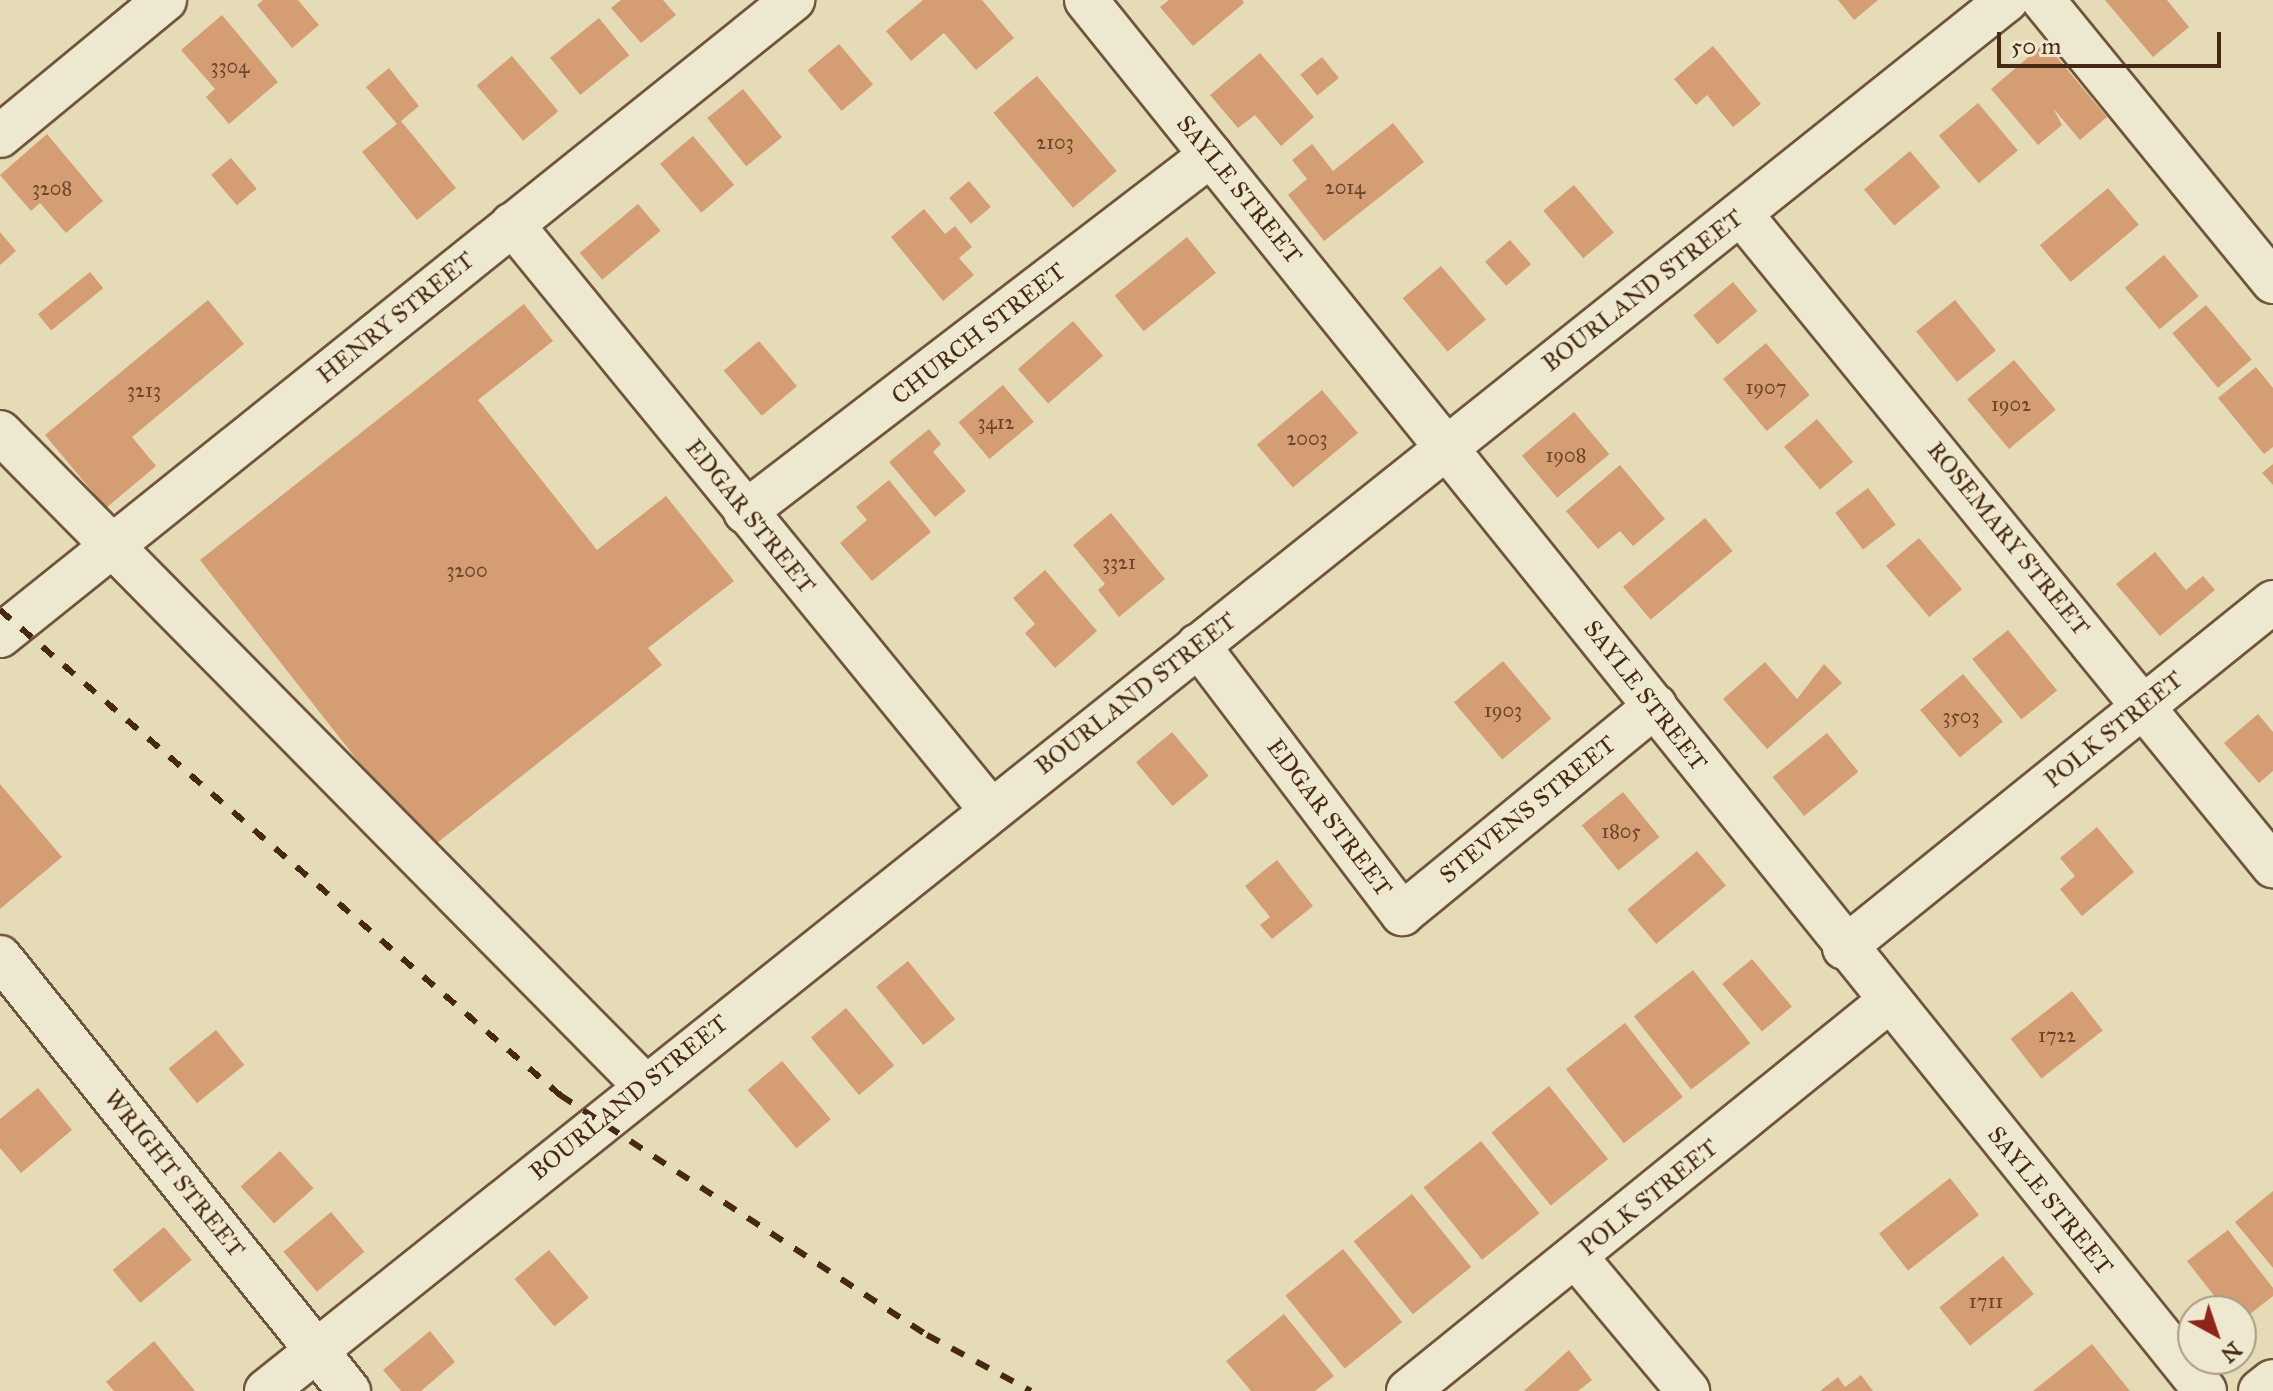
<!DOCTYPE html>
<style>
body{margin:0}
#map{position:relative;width:2273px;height:1391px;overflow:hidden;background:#e6dbb7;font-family:"IM FELL Great Primer",serif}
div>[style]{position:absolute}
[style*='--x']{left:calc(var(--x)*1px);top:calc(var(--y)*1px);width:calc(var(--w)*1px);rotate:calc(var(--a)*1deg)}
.building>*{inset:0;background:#d49d73;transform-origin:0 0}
.roads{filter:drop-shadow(2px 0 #6f553b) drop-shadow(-2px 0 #6f553b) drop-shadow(0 2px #6f553b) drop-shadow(0 -2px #6f553b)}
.minor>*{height:42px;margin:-21px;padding:0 21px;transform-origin:21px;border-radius:21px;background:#efe8d0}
.rail>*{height:6px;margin-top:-3px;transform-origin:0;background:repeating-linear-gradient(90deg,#472812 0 14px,transparent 0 28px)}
span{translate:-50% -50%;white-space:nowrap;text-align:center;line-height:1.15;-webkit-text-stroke:7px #efe8d0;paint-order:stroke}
.number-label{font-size:20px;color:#6a452a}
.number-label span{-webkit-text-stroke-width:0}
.street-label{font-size:24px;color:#472812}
.north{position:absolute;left:2177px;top:1295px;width:80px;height:80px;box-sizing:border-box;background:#efe8d0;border:2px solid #ac9b84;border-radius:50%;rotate:140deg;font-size:22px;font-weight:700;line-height:32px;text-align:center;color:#472812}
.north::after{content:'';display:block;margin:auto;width:28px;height:36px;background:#8f2418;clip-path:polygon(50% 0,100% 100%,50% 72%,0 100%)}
.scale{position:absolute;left:1997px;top:32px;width:224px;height:36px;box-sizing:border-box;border:4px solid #472812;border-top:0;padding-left:10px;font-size:24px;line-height:28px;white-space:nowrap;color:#472812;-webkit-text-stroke:6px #efe8d0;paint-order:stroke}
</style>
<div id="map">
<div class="building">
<div style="clip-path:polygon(263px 0,298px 0,319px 25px,292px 48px,257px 5px)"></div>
<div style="clip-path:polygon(621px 0,663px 0,676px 15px,641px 43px,611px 8px)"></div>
<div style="clip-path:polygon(923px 0,982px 0,1014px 38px,976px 70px,944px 33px,911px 61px,886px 31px)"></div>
<div style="clip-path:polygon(1169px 0,1242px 0,1244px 3px,1193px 46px,1160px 7px)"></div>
<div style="clip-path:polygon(1838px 0,1878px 0,1854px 20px)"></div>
<div style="clip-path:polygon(2105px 0,2167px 0,2189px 27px,2153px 57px)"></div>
<div style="clip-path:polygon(222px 15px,278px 82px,229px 124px,206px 97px,215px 89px,181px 50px)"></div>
<div style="left:599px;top:18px;width:48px;height:63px;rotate:51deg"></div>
<div style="clip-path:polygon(2045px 43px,2107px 117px,2080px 140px,2053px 108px,2062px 125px,2038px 145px,1991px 89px)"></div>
<div style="left:839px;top:44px;width:53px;height:41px;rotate:50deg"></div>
<div style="clip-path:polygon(1713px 46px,1761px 104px,1733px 127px,1707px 95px,1696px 105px,1674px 79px)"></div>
<div style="clip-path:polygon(1260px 53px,1314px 117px,1281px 146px,1255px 115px,1238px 128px,1210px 95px)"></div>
<div style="left:512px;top:56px;width:72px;height:46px;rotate:50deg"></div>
<div style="left:1322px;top:57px;width:27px;height:28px;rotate:51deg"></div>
<div style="clip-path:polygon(389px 68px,419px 106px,401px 121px,456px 188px,417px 220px,362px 152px,397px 124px,366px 87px)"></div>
<div style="left:1037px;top:76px;width:124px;height:57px;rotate:50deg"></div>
<div style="left:743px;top:89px;width:62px;height:46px;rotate:51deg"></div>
<div style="left:1978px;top:103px;width:62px;height:51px;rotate:50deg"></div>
<div style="clip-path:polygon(1393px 123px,1424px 162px,1324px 241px,1288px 195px,1307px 179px,1292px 160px,1312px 144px,1333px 171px)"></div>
<div style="clip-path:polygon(47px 134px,103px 201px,66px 233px,40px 203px,31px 211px,0 175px)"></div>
<div style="left:693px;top:136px;width:64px;height:43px;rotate:50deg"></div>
<div style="left:1910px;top:151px;width:47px;height:60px;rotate:50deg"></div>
<div style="left:231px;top:158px;width:40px;height:26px;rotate:50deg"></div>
<div style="left:969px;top:181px;width:34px;height:26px;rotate:50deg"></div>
<div style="left:1574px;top:185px;width:62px;height:40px;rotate:50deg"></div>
<div style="left:2108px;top:188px;width:48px;height:89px;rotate:50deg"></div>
<div style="left:638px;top:204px;width:35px;height:76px;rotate:50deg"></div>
<div style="clip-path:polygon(924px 209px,945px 234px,955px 226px,972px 247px,959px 258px,974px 275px,943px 301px,891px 237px)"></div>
<div style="clip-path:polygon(0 232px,16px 251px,0 265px)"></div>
<div style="left:1187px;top:237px;width:46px;height:93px;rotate:51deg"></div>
<div style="left:1510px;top:240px;width:32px;height:33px;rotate:49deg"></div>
<div style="left:2164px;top:255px;width:54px;height:51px;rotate:50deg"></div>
<div style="left:1441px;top:266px;width:70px;height:50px;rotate:50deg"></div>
<div style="left:90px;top:272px;width:21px;height:67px;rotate:51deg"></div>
<div style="left:1733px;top:282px;width:38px;height:52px;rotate:50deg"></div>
<div style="clip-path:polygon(208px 300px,244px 344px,132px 437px,156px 466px,106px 508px,45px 435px)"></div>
<div style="left:1955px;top:300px;width:65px;height:50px;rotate:51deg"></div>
<div style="clip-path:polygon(524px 304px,553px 341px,478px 400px,597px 550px,666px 496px,734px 581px,648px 648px,662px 665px,428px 850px,200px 560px)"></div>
<div style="left:2206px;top:305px;width:71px;height:44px;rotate:50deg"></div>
<div style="left:1073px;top:321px;width:46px;height:73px;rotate:49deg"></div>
<div style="left:759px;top:341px;width:59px;height:46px;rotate:50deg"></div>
<div style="left:1766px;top:343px;width:68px;height:56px;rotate:50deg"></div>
<div style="left:2014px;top:360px;width:65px;height:61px;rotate:50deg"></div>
<div style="clip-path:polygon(2256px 367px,2273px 388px,2273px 447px,2264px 454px,2218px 398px)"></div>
<div style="left:1003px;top:385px;width:48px;height:58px;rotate:50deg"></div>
<div style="left:1322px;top:390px;width:56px;height:85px;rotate:50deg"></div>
<div style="left:1574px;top:412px;width:55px;height:68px;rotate:50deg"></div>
<div style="left:1817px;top:419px;width:56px;height:43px;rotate:50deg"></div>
<div style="clip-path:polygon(929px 429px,941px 444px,933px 452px,966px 491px,935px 517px,889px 462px)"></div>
<div style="clip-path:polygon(2273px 464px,2273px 485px,2262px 473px)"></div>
<div style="clip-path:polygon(1620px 465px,1665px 519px,1633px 546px,1620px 531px,1598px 549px,1566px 511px)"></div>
<div style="clip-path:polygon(889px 480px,931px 532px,872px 581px,840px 543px,867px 520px,856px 507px)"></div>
<div style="left:1868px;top:488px;width:46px;height:41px;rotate:53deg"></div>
<div style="clip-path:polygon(1111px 513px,1165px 579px,1119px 617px,1098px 590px,1105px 584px,1073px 545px)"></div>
<div style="left:1705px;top:518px;width:43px;height:107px;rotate:50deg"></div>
<div style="left:1919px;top:538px;width:67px;height:43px;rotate:50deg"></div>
<div style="clip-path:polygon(2155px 552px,2186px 590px,2203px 576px,2215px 590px,2160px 636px,2116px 584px)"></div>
<div style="clip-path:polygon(1045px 570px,1097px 631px,1055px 668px,1025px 633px,1035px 624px,1013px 598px)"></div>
<div style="left:2008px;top:630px;width:78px;height:46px;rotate:51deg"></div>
<div style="left:1503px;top:661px;width:75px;height:64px;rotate:50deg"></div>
<div style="clip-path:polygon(1765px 662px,1797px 699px,1824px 664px,1842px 683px,1767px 749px,1723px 699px)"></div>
<div style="left:1963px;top:674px;width:62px;height:56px;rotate:50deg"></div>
<div style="clip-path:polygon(2258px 714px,2273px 732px,2273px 771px,2259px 783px,2224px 743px)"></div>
<div style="left:1172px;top:732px;width:57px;height:47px;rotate:50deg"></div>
<div style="left:1827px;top:733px;width:50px;height:70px;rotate:51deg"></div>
<div style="clip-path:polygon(0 784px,62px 857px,0 909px)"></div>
<div style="left:1623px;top:792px;width:58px;height:53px;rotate:51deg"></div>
<div style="clip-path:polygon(2097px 827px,2134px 872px,2082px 916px,2060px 889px,2075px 876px,2060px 858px)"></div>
<div style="left:1697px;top:851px;width:45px;height:91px;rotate:50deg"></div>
<div style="clip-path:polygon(1277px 860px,1313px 906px,1272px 939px,1260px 925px,1270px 917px,1245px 886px)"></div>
<div style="left:1752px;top:959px;width:62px;height:39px;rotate:50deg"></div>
<div style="left:908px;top:961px;width:75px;height:41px;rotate:51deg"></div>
<div style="left:1693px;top:970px;width:93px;height:75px;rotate:52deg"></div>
<div style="left:2072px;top:991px;width:50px;height:78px;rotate:52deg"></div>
<div style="left:846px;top:1008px;width:75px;height:46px;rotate:50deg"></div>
<div style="left:1625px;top:1023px;width:94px;height:75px;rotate:52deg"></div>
<div style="left:216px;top:1030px;width:45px;height:61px;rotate:51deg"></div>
<div style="left:782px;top:1061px;width:76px;height:45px;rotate:50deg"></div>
<div style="left:1549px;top:1086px;width:94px;height:74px;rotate:51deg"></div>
<div style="clip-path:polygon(38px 1088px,72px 1130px,21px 1173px,0 1148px,0 1119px)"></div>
<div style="left:1481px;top:1141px;width:93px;height:74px;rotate:51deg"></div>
<div style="left:280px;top:1151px;width:50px;height:53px;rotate:48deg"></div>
<div style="left:1950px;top:1178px;width:47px;height:90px;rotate:52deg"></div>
<div style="clip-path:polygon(2273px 1191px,2273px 1268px,2235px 1222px)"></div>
<div style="left:1412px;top:1194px;width:94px;height:75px;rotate:51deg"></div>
<div style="left:331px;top:1212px;width:52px;height:62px;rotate:50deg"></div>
<div style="left:164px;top:1227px;width:43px;height:67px;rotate:50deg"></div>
<div style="clip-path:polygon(2228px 1230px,2273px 1288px,2273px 1296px,2241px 1321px,2241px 1311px,2226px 1311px,2187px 1261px)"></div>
<div style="left:1343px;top:1249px;width:94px;height:74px;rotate:51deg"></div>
<div style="left:549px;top:1250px;width:62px;height:45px;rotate:50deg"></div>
<div style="left:2003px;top:1256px;width:49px;height:82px;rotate:51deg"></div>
<div style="clip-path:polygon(1284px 1314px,1334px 1376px,1315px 1391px,1251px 1391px,1226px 1361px)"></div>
<div style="clip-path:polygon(430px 1331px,455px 1362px,421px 1391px,401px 1391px,383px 1370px)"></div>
<div style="clip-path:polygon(154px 1341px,195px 1391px,114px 1391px,106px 1382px)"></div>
<div style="clip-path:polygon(2092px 1344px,2130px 1391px,2033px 1391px)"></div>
<div style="clip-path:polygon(1569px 1350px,1592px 1380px,1578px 1391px,1524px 1391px)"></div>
<div style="clip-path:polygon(1861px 1375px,1873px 1391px,1820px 1391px,1838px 1377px,1845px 1387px)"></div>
</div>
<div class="roads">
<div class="minor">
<div style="--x:1086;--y:0;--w:1785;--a:51.18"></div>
<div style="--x:2043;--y:0;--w:364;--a:50.8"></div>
<div style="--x:0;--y:136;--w:214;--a:-39.5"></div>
<div style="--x:1741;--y:214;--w:842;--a:50.79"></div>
<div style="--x:512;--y:224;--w:755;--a:50.75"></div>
<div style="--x:0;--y:432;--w:919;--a:45.4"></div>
<div style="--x:745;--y:512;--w:587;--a:-37.46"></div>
<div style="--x:0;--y:636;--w:1017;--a:-38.73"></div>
<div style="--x:1198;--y:645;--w:338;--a:52.8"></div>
<div style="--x:1402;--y:914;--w:328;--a:-39.4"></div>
<div style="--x:1844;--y:948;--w:551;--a:-38.89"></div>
<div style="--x:0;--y:957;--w:557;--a:51.2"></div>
<div style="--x:1576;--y:1257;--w:175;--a:50.1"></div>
<div style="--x:266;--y:1391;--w:2228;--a:-38.62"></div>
<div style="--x:1408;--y:1391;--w:618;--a:-39.02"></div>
<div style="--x:2260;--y:1391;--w:16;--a:-38"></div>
</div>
</div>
<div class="rail">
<div style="--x:0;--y:610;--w:741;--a:40.89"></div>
<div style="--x:560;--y:1095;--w:439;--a:33.2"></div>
<div style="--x:927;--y:1335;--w:118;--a:28.3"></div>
</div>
<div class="number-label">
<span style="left:230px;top:66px">3304</span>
<span style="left:1055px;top:142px">2103</span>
<span style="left:1345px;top:187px">2014</span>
<span style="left:52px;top:188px">3208</span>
<span style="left:1766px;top:387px">1907</span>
<span style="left:144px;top:390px">3213</span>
<span style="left:2011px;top:404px">1902</span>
<span style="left:996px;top:422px">3412</span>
<span style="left:1307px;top:438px">2003</span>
<span style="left:1566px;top:455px">1908</span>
<span style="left:1119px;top:562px">3321</span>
<span style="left:467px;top:570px">3200</span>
<span style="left:1503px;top:710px">1903</span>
<span style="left:1961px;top:716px">3503</span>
<span style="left:1621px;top:831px">1805</span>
<span style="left:2057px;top:1035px">1722</span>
<span style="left:1986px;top:1301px">1711</span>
</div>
<div class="street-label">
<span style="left:1239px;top:190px;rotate:51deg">SAYLE STREET</span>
<span style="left:1643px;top:291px;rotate:-38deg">BOURLAND STREET</span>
<span style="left:396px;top:318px;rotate:-39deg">HENRY STREET</span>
<span style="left:979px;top:334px;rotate:-38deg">CHURCH STREET</span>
<span style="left:750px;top:517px;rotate:51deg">EDGAR STREET</span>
<span style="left:2008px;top:539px;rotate:51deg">ROSEMARY STREET</span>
<span style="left:1136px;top:694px;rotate:-38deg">BOURLAND STREET</span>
<span style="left:1645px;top:696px;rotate:52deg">SAYLE STREET</span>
<span style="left:2114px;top:730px;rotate:-39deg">POLK STREET</span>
<span style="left:1528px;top:810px;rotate:-39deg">STEVENS STREET</span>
<span style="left:1329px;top:818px;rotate:53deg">EDGAR STREET</span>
<span style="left:629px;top:1098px;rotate:-39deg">BOURLAND STREET</span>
<span style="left:174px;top:1174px;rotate:51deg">WRIGHT STREET</span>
<span style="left:1649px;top:1198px;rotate:-39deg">POLK STREET</span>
<span style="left:2050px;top:1201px;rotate:51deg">SAYLE STREET</span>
</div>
<div class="north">N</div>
<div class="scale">50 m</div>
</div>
